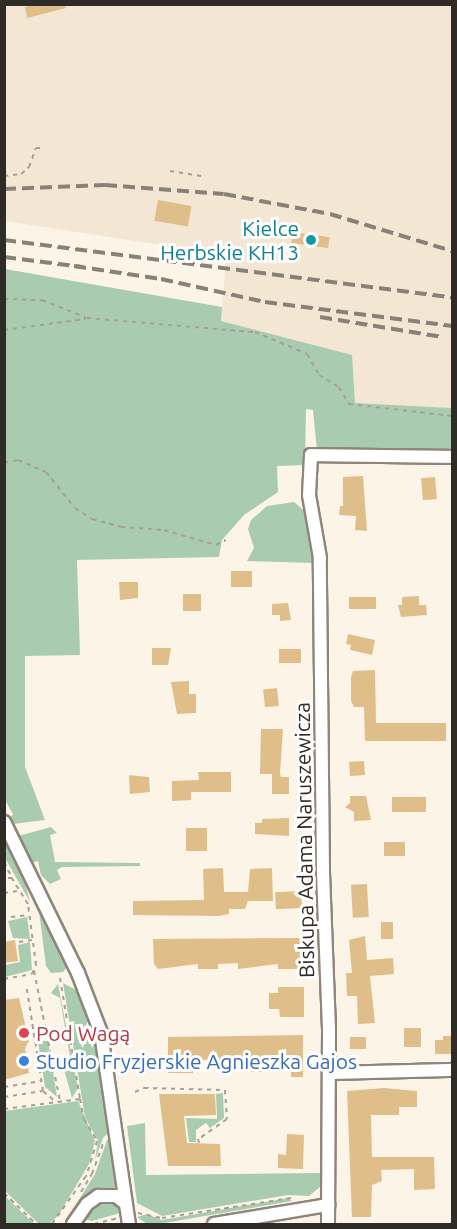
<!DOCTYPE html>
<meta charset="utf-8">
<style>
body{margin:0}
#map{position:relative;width:457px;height:1229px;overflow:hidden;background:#fcf4e7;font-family:Ubuntu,sans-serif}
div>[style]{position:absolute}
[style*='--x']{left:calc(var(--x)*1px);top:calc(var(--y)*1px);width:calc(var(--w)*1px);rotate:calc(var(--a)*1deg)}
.built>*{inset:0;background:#f3e7d4}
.green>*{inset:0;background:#a9ccb0}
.building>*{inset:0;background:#dfbe8a;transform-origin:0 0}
.path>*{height:2px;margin-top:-1px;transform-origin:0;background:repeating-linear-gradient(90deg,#a69f96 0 4.5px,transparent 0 9px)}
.roads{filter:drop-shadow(2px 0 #8e867b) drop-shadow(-2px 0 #8e867b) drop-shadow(0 2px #8e867b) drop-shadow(0 -2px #8e867b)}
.minor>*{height:12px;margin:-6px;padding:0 6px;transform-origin:6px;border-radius:6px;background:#fff}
.rail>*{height:4px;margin-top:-2px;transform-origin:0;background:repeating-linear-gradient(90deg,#878179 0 12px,transparent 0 18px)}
.dots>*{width:16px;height:16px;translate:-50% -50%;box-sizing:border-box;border:3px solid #fff;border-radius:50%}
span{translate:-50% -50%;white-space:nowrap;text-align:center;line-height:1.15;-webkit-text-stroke:6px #fff;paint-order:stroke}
.culture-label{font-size:21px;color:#0d838f}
.right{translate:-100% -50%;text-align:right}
.street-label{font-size:21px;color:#2f2b27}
.health-label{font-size:21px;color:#be3a42}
.left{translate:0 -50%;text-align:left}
.shop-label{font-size:21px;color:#366cbe}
.frame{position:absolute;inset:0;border:6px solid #2f2b27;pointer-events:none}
</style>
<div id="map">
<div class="built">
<div style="clip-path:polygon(4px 5px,452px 5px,452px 408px,355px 403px,351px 355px,221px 321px,226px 255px,5px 221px)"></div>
</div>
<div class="green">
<div style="clip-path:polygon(5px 269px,222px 307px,221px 321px,352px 355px,355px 403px,452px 408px,452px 452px,317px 451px,313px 410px,306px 409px,305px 465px,277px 466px,278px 492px,244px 515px,222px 540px,219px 557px,77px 560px,80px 655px,25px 656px,25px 767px,45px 820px,13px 824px,9px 821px,13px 814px,5px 800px)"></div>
<div style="clip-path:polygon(294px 502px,307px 513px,314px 563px,247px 561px,254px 548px,248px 529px,251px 520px,267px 506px)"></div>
<div style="clip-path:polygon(51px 827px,57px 833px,50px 835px,55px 862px,140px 863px,140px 866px,62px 867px,57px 870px,61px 879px,50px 884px,41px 875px,38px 861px,29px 864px,18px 836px)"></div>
<div style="clip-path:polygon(4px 838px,24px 879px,30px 902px,5px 858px)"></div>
<div style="clip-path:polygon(39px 911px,67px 967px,63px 972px,51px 973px,46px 966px)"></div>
<div style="clip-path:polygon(27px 917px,30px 939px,13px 938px,8px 921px)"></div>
<div style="clip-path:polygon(30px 942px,32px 970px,5px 977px,5px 965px,20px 962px,18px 945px)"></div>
<div style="clip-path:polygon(63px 983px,78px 991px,96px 1035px,110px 1131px,103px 1138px,95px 1160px,98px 1141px,85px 1117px)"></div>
<div style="clip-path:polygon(58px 984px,78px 1088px,72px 1098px,63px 1066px,70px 1057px,60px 998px,51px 993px)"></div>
<div style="clip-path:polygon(38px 1041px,48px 1041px,57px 1097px,45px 1087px)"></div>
<div style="clip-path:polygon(223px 1093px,224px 1118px,210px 1128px,206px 1123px,196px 1130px,196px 1142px,189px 1142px,186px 1118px,217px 1119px,216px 1094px)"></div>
<div style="clip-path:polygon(78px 1101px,95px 1141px,89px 1164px,58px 1216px,49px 1224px,38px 1223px,5px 1191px,5px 1111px)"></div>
<div style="clip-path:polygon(145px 1123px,146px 1175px,320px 1173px,321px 1186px,309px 1196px,288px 1195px,162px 1216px,137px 1203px,127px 1126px)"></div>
<div style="clip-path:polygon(111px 1139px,117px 1187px,87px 1195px,74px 1216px,70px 1214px,95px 1174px,107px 1140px)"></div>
<div style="clip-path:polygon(4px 1195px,31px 1221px,35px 1224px,5px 1224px)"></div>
<div style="clip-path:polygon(288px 1198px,292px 1201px,164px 1223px,147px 1224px,137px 1217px,147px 1214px,162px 1220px)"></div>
<div style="clip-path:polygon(103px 1202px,116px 1204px,120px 1213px,92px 1221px,84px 1219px)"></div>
</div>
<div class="building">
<div style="clip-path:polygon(37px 4px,65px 4px,66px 8px,27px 18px,25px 7px)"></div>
<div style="left:158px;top:200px;width:34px;height:21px;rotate:10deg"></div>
<div style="left:293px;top:232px;width:37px;height:11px;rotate:8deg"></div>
<div style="clip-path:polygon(363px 476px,367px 531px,355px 530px,356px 516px,339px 515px,340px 506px,343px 506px,343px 477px)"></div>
<div style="left:435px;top:477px;width:22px;height:14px;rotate:85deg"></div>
<div style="left:231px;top:571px;width:21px;height:16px"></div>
<div style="clip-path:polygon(119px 582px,138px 582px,138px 598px,120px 600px)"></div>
<div style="left:183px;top:594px;width:18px;height:17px"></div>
<div style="clip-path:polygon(419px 596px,419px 605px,426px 605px,427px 615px,401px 617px,398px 605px,402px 605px,402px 597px)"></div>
<div style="left:376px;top:597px;width:12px;height:27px;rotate:90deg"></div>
<div style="clip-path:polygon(288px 603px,291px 620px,280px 621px,280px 615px,272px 615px,272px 604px)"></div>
<div style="clip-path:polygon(348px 634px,375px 640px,372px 655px,350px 650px,351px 645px,346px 644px)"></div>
<div style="clip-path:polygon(152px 648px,171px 648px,168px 665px,152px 665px)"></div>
<div style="left:279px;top:649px;width:22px;height:14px"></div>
<div style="clip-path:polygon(375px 670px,376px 723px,446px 723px,446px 741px,365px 741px,364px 707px,354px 707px,351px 701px,351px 677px,353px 671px)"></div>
<div style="clip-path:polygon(189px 681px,189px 694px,196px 694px,196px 713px,177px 714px,171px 682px)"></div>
<div style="left:277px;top:688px;width:18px;height:14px;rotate:84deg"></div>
<div style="clip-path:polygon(261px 729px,283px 729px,280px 773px,281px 777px,289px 777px,289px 794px,272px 794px,272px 774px,260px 774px)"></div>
<div style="left:364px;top:761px;width:14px;height:15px;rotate:86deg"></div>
<div style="clip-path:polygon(198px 772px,231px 772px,231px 792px,191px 792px,191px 800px,172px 801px,172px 781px,199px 780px)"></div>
<div style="clip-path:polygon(129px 775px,149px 777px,150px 792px,130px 794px)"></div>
<div style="clip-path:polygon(350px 796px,366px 796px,371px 820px,354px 821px,354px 812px,345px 807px,350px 803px)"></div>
<div style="left:392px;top:797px;width:34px;height:15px"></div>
<div style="clip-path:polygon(289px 818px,289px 836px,255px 834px,255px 823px,262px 823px,262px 819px)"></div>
<div style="left:186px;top:828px;width:21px;height:23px"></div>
<div style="left:405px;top:842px;width:14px;height:21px;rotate:90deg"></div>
<div style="clip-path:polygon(223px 868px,224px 892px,248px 892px,250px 869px,272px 868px,273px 901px,248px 901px,245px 909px,229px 909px,229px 914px,219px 916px,133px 915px,133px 901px,204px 900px,203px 869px)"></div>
<div style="left:367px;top:884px;width:33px;height:16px;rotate:87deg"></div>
<div style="left:301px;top:891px;width:17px;height:26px;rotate:87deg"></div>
<div style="left:381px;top:922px;width:12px;height:17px"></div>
<div style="clip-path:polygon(365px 936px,367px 960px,393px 958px,394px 974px,370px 976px,375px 1023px,358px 1024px,357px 996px,347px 996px,346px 973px,352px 973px,349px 940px)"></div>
<div style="clip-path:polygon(303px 938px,299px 969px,278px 969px,278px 964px,238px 969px,238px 963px,218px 964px,218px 969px,198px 969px,198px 964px,158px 969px,154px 964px,153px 939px)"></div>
<div style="clip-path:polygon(15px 940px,18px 961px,4px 963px,4px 942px)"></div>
<div style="clip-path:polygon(278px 987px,304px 987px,304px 1017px,280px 1017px,279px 1009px,269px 1009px,269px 993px,278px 993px)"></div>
<div style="clip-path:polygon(19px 998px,29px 1041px,25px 1048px,29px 1073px,4px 1080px,4px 1000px)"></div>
<div style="left:404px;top:1028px;width:17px;height:19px"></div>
<div style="clip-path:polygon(303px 1035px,303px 1077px,291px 1077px,291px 1072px,251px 1072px,251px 1059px,193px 1060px,193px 1073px,168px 1073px,168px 1037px)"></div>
<div style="clip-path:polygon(443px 1036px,453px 1036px,453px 1054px,435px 1054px,435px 1040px,443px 1040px)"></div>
<div style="left:350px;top:1037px;width:16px;height:12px"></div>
<div style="clip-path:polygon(384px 1088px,417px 1091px,417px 1107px,399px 1107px,399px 1115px,371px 1115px,372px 1157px,434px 1157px,435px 1189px,414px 1190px,414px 1169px,381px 1170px,382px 1181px,372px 1185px,371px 1217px,352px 1217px,347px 1091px)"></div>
<div style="clip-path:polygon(159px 1094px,215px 1094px,216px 1115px,184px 1116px,187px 1143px,220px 1144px,221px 1166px,168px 1166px)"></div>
<div style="clip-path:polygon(287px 1134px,304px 1135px,303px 1169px,278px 1168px,278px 1154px,286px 1155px)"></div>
</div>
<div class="path">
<div style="--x:170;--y:171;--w:33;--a:9"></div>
<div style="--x:4;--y:176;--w:17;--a:-7"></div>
<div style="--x:21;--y:174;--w:11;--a:-41"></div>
<div style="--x:29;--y:167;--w:20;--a:-70"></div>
<div style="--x:36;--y:148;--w:6;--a:0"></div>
<div style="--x:4;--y:299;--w:38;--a:2"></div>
<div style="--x:42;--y:300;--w:48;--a:21.8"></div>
<div style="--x:87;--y:318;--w:169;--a:4.8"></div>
<div style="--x:255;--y:332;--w:56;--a:22.9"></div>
<div style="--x:307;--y:354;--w:24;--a:60"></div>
<div style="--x:319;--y:375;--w:23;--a:31"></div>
<div style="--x:339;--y:387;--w:20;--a:60"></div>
<div style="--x:349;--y:404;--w:104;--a:6.6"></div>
<div style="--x:4;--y:330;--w:82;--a:-7.7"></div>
<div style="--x:4;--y:463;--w:14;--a:-12"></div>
<div style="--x:18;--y:460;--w:30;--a:23"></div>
<div style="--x:46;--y:472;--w:46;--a:51.1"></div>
<div style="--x:75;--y:508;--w:20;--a:33"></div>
<div style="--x:92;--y:519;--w:30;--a:15"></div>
<div style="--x:121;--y:527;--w:43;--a:4"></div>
<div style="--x:164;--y:530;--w:54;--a:16.1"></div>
<div style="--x:216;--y:545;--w:11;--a:-27"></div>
<div style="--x:4;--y:862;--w:18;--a:63"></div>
<div style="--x:12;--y:878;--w:8;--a:180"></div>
<div style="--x:4;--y:893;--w:14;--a:-8"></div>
<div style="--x:11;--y:917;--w:18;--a:-6"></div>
<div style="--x:19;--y:942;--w:13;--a:-9"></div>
<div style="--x:34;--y:971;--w:133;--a:78.7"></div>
<div style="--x:60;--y:978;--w:123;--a:80.6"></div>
<div style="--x:4;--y:979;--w:28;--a:-10"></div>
<div style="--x:32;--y:974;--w:10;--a:-66"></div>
<div style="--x:36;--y:965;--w:62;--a:-97.5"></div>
<div style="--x:28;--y:904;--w:31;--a:-122"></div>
<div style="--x:35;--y:1030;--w:12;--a:-9"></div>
<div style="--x:4;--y:1087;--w:38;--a:-9"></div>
<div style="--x:43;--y:1091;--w:17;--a:40"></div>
<div style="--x:135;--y:1092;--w:10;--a:-24"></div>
<div style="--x:144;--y:1088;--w:81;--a:1.4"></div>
<div style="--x:225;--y:1090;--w:29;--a:86"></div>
<div style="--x:227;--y:1119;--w:35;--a:145"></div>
<div style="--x:198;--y:1139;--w:4;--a:76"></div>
<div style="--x:4;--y:1097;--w:39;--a:-9"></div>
<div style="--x:43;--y:1091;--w:108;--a:-99"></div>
<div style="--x:4;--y:1109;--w:77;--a:-7.5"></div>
<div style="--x:80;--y:1099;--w:20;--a:79"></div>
<div style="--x:84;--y:1119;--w:26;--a:59"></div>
<div style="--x:97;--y:1141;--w:37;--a:107"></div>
<div style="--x:86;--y:1176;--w:59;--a:125.3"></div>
<div style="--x:81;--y:1192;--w:21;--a:-59"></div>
<div style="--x:92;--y:1174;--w:35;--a:-70"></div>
<div style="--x:4;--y:1193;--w:45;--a:44.1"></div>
<div style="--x:36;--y:1224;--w:8;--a:0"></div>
<div style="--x:138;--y:1213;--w:25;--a:12"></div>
<div style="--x:162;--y:1218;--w:131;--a:-8.8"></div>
<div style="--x:94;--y:1224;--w:25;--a:-14"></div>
</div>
<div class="roads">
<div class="minor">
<div style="--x:4;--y:822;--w:168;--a:63.9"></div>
<div style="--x:78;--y:973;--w:64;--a:69"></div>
<div style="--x:101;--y:1033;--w:193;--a:81.7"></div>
<div style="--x:329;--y:1073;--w:123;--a:-1.4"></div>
<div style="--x:73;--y:1224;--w:24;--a:-55"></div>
<div style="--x:87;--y:1204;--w:14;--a:-36"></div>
<div style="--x:98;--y:1196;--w:18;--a:0"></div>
<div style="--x:116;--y:1196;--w:11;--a:38"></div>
<div style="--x:214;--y:1224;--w:116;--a:-9.5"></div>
<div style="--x:328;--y:1224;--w:195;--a:-89.7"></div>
<div style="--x:329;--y:1029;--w:159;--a:-92.2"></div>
<div style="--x:323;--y:870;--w:312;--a:-90.6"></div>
<div style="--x:320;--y:558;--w:64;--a:-99.9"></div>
<div style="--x:309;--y:495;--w:40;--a:-87.1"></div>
<div style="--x:311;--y:455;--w:141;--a:0.8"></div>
</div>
</div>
<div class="rail">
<div style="--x:4;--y:189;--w:101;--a:-2.3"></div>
<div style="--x:105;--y:185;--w:119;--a:4.3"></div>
<div style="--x:224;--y:194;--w:108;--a:10.7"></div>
<div style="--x:330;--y:214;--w:127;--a:16.9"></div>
<div style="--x:4;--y:240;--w:452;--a:7.3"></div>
<div style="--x:4;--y:257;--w:79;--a:7.3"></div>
<div style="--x:74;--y:266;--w:88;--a:8.5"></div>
<div style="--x:161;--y:279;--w:107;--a:12.5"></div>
<div style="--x:265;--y:302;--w:189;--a:7.3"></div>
<div style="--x:320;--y:317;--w:124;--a:9.3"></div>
</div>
<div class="dots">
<div style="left:311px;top:240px;background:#0f9aa8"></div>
<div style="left:24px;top:1033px;background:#e0444e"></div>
<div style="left:24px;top:1061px;background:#3f7fe0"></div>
</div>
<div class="culture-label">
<span class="right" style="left:299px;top:240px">Kielce<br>Herbskie KH13</span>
</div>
<div class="street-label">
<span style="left:304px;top:840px;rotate:-91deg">Biskupa Adama Naruszewicza</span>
</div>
<div class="health-label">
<span class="left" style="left:36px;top:1033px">Pod Wagą</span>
</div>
<div class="shop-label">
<span class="left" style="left:36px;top:1061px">Studio Fryzjerskie Agnieszka Gajos</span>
</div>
<div class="frame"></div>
</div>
